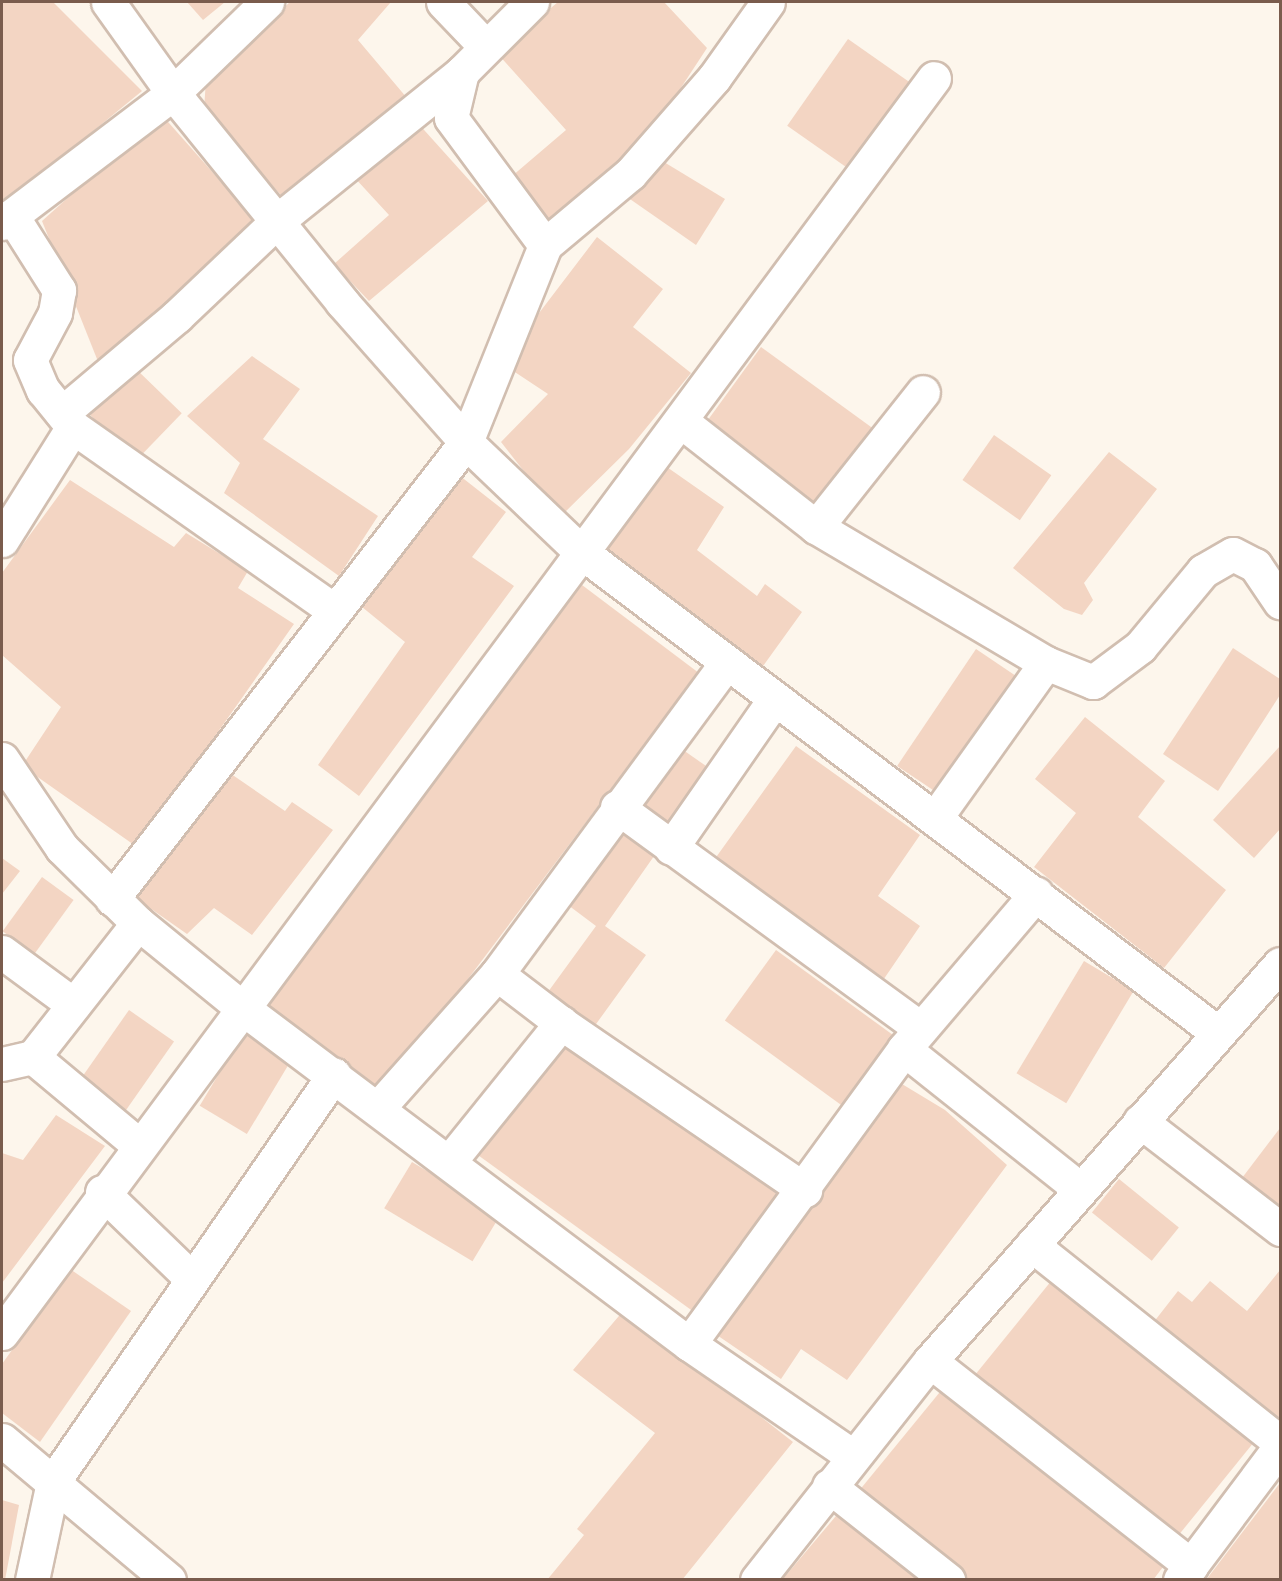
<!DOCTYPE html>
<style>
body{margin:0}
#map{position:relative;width:1282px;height:1581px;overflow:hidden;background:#fdf6ec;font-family:Arial,sans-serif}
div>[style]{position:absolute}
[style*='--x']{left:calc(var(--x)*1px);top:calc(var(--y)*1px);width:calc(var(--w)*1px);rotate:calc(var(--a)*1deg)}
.building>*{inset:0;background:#f3d5c3;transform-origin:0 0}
.roads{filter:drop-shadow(2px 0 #d1beb0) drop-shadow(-2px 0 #d1beb0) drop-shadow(0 2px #d1beb0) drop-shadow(0 -2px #d1beb0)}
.street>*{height:33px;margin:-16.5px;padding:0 16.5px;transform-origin:16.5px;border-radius:16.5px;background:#fff}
.secondary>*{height:33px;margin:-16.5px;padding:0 16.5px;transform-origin:16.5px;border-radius:16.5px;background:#fff}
span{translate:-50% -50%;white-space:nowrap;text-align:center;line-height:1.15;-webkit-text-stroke:6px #fffaf3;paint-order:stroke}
.frame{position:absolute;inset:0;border:3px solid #7a5c4d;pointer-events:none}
</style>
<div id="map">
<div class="building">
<div style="clip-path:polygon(2px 2px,53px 2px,142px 91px,2px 206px)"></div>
<div style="clip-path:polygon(187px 2px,225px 2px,203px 20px)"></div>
<div style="clip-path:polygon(290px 2px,391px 2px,358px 40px,407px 98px,288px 203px,204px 110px,206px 79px)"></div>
<div style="clip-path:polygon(558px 2px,664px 2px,707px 48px,650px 135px,545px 227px,505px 182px,566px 130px,497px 53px)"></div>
<div style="left:848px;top:39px;width:74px;height:106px;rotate:35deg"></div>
<div style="clip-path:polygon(161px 114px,262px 228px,101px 369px,42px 221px)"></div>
<div style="clip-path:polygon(416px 121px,488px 201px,369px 301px,334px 264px,389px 215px,354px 177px)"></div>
<div style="clip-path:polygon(659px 159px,725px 199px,696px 245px,627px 197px)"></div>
<div style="clip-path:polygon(597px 237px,663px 289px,633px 327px,691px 373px,629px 449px,560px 517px,501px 442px,548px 394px,501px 363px)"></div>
<div style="left:761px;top:347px;width:142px;height:103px;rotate:36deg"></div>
<div style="clip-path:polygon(252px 356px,300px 389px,263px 439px,378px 516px,339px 576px,224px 493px,240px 463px,187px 416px)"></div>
<div style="left:135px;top:368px;width:65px;height:65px;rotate:44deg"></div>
<div style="left:994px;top:435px;width:70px;height:55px;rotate:35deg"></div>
<div style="clip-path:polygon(1109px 452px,1157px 489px,1084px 583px,1093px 600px,1082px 615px,1064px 609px,1013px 568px)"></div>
<div style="clip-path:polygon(664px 465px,724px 507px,697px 550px,757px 596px,765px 584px,802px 612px,761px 669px,601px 553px)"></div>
<div style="clip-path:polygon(455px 472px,506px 512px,472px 557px,514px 586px,359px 796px,318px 765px,405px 642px,351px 598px)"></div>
<div style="clip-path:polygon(70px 480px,174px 547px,186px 533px,248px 571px,238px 588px,294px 624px,137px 847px,22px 766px,61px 707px,2px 655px,2px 573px)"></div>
<div style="left:582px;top:585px;width:146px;height:525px;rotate:37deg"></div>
<div style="clip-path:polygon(1233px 648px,1280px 679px,1280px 695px,1218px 791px,1163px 754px)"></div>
<div style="left:976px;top:649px;width:50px;height:141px;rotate:34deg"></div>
<div style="clip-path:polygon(1085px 717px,1165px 781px,1138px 817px,1226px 890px,1164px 968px,1034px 867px,1076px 813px,1035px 779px)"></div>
<div style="left:676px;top:745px;width:49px;height:79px;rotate:35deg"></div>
<div style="clip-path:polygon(796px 746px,920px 835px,878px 896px,920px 926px,875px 992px,709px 867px)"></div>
<div style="clip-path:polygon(1280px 746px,1280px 829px,1254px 858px,1213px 820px)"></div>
<div style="clip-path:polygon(221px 767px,285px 811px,292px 802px,333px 830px,252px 935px,214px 908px,187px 934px,127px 892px)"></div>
<div style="clip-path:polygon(617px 821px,659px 849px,605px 926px,646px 955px,591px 1031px,545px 996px,596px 926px,560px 899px)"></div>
<div style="clip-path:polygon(2px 858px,20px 871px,2px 894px)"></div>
<div style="left:42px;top:877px;width:39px;height:67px;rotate:36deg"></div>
<div style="left:776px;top:950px;width:148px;height:87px;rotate:36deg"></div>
<div style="left:1084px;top:961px;width:58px;height:131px;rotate:31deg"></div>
<div style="left:129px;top:1010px;width:55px;height:87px;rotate:35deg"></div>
<div style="left:559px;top:1031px;width:282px;height:148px;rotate:36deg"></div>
<div style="left:244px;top:1032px;width:55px;height:86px;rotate:31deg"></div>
<div style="clip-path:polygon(897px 1081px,945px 1110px,1007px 1165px,847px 1380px,801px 1349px,781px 1379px,711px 1331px)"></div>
<div style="clip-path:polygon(56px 1115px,105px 1146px,2px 1283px,2px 1153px,23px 1160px)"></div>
<div style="clip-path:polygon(1280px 1128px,1280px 1209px,1242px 1178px)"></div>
<div style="left:412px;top:1162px;width:103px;height:54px;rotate:31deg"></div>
<div style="left:1119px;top:1179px;width:77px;height:43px;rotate:39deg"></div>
<div style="clip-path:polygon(70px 1269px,131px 1311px,40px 1442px,2px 1413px,2px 1364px)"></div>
<div style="clip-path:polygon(1280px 1270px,1280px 1418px,1279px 1421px,1153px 1323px,1178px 1291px,1192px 1302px,1210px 1281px,1247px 1311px)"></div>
<div style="left:1056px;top:1275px;width:259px;height:132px;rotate:39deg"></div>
<div style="clip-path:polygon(624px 1310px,793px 1442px,682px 1580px,547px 1580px,584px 1535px,577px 1529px,655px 1433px,573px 1370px)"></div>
<div style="clip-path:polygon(944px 1387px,1166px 1563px,1153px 1580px,968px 1580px,858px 1492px)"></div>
<div style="clip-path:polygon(1280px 1483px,1280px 1580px,1206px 1580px)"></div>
<div style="clip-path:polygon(2px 1500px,19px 1505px,5px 1580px,2px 1580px)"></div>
<div style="clip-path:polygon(841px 1510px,929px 1580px,782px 1580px)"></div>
</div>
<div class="roads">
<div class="street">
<div style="--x:108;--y:2;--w:112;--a:54.5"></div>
<div style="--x:173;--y:93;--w:269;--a:51"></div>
<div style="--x:342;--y:302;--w:187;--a:48.5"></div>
<div style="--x:466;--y:442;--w:158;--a:43.7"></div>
<div style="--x:580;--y:551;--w:800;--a:37.07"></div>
<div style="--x:443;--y:2;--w:59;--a:46.4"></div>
<div style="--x:462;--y:72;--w:47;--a:103.4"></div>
<div style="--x:451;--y:118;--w:158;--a:53.5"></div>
<div style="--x:12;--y:216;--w:88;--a:57.6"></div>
<div style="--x:59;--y:290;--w:23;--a:100"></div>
<div style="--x:55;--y:313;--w:53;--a:118"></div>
<div style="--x:30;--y:360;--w:33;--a:67"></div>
<div style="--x:43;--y:390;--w:48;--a:51"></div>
<div style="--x:73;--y:427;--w:318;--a:35.1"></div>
<div style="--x:2;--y:223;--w:215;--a:-37.2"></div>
<div style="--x:173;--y:93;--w:131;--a:-44.1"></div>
<div style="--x:62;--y:413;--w:150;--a:-40.1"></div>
<div style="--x:177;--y:316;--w:138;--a:-43.5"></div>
<div style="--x:277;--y:221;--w:238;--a:-38.8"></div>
<div style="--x:462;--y:72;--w:99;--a:-45"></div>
<div style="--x:682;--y:422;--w:170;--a:38.1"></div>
<div style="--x:816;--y:527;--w:267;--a:30.6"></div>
<div style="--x:1046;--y:663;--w:51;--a:22"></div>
<div style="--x:1093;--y:682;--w:59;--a:-36.7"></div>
<div style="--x:1140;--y:647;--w:99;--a:-50.3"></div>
<div style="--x:1203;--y:571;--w:34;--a:-30"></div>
<div style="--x:1233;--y:554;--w:25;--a:27"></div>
<div style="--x:1255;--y:565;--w:45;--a:56"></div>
<div style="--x:816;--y:527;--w:172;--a:-51.6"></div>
<div style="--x:2;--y:540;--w:133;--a:-57.9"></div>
<div style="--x:2;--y:759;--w:107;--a:56"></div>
<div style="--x:62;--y:848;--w:107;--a:44.6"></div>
<div style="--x:138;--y:923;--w:133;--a:39.2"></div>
<div style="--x:241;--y:1007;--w:561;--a:36.95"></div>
<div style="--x:689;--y:1344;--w:196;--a:34.4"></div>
<div style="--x:617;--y:807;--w:376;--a:36.1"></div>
<div style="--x:936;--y:817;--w:189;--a:-54.5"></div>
<div style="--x:671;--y:848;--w:180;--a:-55.2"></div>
<div style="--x:112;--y:899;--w:578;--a:-52.24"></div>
<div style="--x:466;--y:442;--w:212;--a:-68.1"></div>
<div style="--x:545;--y:245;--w:111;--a:-39.9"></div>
<div style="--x:630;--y:174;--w:128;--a:-48.8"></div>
<div style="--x:714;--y:78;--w:93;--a:-54.6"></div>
<div style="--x:2;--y:952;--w:89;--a:36.4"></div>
<div style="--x:497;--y:974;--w:81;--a:37.4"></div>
<div style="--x:561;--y:1023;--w:296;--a:34.4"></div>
<div style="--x:904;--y:1049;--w:225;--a:38.5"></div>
<div style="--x:33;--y:1057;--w:170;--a:-51.9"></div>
<div style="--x:2;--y:1064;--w:32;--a:-13"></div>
<div style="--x:33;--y:1057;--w:139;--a:39.8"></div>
<div style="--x:378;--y:1108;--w:179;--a:-48.4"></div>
<div style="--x:497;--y:974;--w:386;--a:-53.6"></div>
<div style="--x:1140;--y:1121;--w:177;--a:37.6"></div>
<div style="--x:449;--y:1162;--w:179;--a:-51.1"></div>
<div style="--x:102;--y:1192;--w:125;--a:44"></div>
<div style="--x:1032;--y:1245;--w:317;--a:38.5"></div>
<div style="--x:2;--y:1333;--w:1563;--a:-53.4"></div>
<div style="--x:689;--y:1344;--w:365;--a:-53.9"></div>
<div style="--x:904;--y:1049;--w:204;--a:-49.6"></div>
<div style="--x:930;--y:1361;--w:332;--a:38.1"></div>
<div style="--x:2;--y:1440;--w:218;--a:40"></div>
<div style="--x:829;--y:1486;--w:152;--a:38.3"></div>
<div style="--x:32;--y:1580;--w:100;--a:-77.9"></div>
<div style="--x:53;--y:1482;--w:495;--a:-55.4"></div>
<div style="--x:1180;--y:1580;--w:166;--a:-53.1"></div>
</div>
<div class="secondary">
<div style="--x:757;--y:1580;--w:279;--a:-51.7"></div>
<div style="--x:930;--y:1361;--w:529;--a:-48.6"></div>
</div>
</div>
<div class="frame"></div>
</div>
